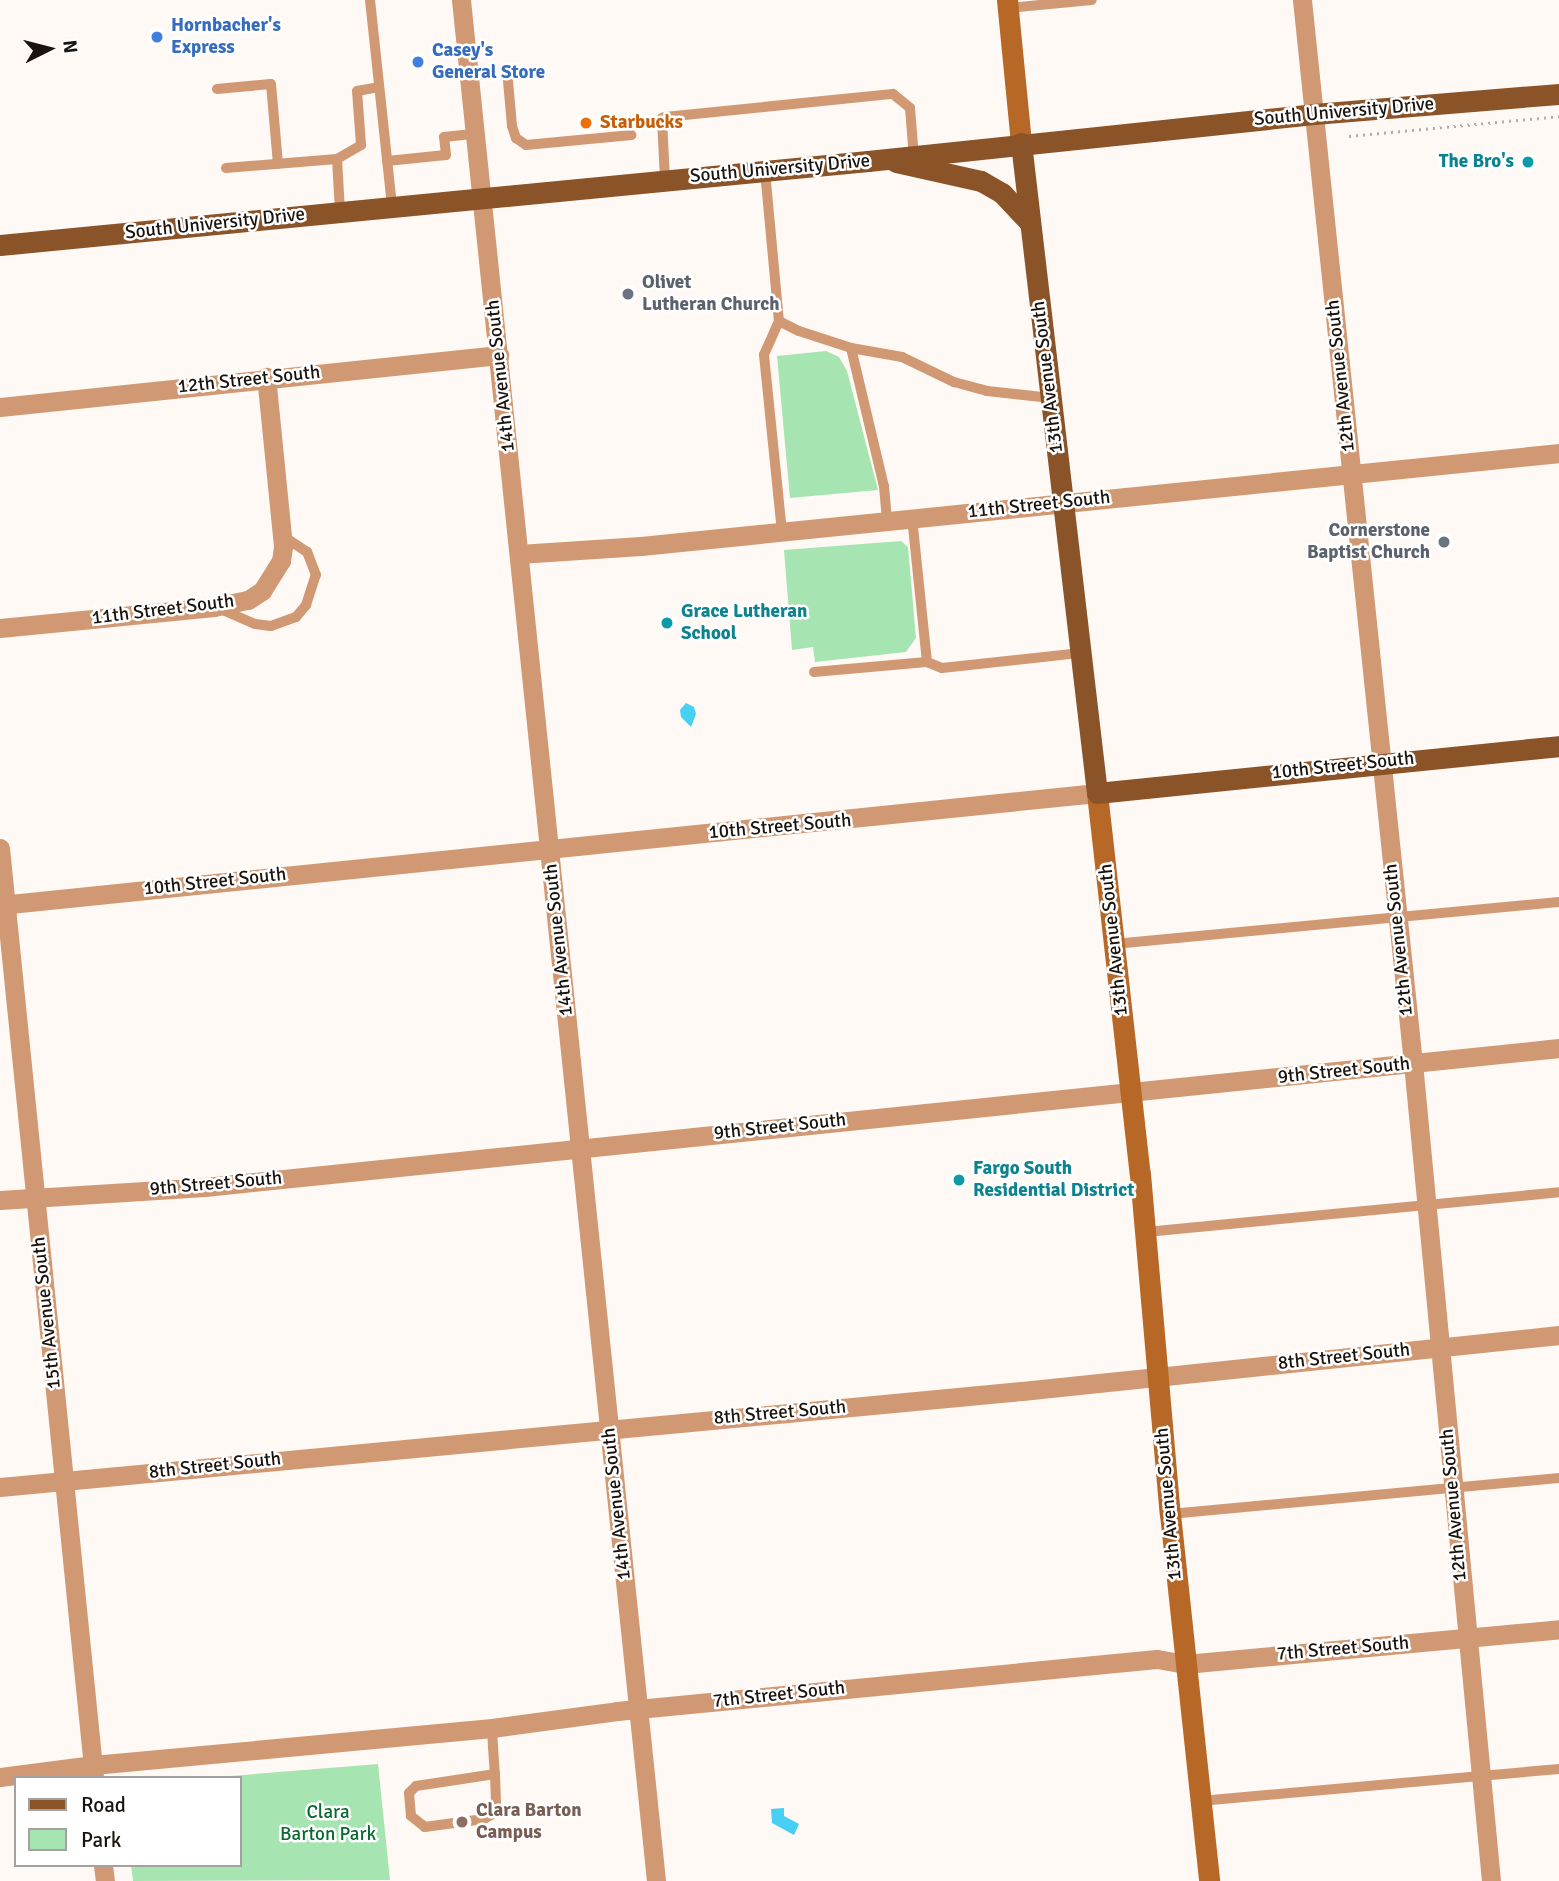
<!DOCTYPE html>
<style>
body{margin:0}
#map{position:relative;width:1559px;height:1881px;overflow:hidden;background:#fef9f5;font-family:Signika,sans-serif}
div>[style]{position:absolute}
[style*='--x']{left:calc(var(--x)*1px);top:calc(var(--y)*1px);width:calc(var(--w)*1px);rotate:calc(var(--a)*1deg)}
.green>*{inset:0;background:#a6e5b1}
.water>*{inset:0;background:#47cff4}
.path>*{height:2.5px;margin-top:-1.25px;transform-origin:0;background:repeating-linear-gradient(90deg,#b3ada8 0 2px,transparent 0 7px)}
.lane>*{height:10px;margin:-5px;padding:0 5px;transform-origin:5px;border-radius:5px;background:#d09973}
.street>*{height:19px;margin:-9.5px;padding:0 9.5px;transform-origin:9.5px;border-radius:9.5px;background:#d09973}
.secondary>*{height:21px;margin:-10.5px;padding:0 10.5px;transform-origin:10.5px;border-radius:10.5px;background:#b76827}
.primary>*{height:21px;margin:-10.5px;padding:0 10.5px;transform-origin:10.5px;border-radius:10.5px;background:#8b5328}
.dots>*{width:19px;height:19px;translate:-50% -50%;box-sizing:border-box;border:4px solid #fff;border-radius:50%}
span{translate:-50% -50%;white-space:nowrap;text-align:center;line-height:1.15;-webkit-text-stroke:5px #fff;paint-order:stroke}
.shop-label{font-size:19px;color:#366cbe;font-weight:700}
.left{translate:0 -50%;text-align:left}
.street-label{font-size:19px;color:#1b130d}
.food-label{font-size:19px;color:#c56008;font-weight:700}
.culture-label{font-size:19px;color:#0d838f;font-weight:700}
.right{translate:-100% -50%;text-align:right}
.worship-label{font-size:19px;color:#5b616d;font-weight:700}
.education-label{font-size:19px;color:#785e54;font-weight:700}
.park-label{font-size:19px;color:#086a2e}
.legend{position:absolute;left:14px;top:1776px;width:228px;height:91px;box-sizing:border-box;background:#fff;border:2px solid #a4a19e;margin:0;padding:9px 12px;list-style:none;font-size:21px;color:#1b130d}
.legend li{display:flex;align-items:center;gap:14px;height:35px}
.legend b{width:35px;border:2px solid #a4a19e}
.north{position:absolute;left:14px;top:14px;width:70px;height:70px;-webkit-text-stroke:5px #fff;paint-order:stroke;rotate:84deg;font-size:19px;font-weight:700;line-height:28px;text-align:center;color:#1b130d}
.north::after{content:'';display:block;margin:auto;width:24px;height:32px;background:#1b130d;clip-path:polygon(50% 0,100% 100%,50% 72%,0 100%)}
</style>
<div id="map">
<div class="green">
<div style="clip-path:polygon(826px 351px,839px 357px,847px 371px,878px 490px,790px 498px,777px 356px)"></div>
<div style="clip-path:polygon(901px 541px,908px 547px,916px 638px,906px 652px,815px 662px,813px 647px,792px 650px,784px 550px)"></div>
<div style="clip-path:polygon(378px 1764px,390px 1880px,133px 1881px,131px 1865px,240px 1865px,240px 1778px,206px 1778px)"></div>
</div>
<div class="water">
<div style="clip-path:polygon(686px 703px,694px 707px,696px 714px,691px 727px,681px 717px,680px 710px)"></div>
<div style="clip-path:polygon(784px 1808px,784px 1816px,799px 1824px,794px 1835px,772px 1823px,771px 1809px)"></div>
</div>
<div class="path">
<div style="--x:1349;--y:136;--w:211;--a:-5.4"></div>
</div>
<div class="lane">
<div style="--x:370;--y:0;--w:207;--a:83.9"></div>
<div style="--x:1008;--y:8;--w:84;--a:-5.4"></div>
<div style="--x:508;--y:81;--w:45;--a:84.9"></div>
<div style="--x:512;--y:126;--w:13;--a:72"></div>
<div style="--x:516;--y:138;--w:12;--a:35"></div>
<div style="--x:526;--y:145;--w:106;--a:-5.4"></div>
<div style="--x:217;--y:89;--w:54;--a:-5.3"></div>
<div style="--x:271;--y:84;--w:80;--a:85"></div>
<div style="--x:387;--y:161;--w:59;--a:-5.8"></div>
<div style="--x:446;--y:155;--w:18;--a:-96"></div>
<div style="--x:444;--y:137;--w:31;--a:-6"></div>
<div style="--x:226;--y:168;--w:111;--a:-4.6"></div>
<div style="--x:765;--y:171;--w:151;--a:84.7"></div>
<div style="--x:779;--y:321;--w:37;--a:114"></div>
<div style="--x:764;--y:355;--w:178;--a:84.2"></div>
<div style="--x:665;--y:180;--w:62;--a:-92.8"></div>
<div style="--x:662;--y:118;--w:3;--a:-18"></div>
<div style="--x:665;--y:117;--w:229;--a:-5.8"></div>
<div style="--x:893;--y:94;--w:22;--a:39"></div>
<div style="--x:910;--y:108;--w:50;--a:85.4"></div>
<div style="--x:340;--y:212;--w:53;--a:-93.2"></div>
<div style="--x:337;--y:159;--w:28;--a:-30"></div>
<div style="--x:361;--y:145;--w:54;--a:-94.2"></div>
<div style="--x:357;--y:91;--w:22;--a:-10"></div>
<div style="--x:779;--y:321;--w:22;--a:27"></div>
<div style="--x:799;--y:331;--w:55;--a:18.1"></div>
<div style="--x:851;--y:348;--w:52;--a:10"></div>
<div style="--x:902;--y:357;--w:58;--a:25.7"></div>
<div style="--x:954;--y:382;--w:34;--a:15"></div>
<div style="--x:987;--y:391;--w:64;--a:6.2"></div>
<div style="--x:851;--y:348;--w:142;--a:76.6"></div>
<div style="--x:884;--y:486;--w:34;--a:85"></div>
<div style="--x:218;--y:608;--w:40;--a:23.4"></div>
<div style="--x:255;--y:624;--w:16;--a:7"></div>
<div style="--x:271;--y:626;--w:27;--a:-20"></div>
<div style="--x:296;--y:617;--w:16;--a:-50"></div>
<div style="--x:306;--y:605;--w:32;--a:-72"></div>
<div style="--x:316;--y:575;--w:25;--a:-111"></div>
<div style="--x:307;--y:552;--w:29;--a:-146"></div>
<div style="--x:927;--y:662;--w:16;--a:22"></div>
<div style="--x:942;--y:668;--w:140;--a:-6.2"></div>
<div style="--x:814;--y:672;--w:113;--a:-5.1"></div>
<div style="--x:927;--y:662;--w:145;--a:-95.9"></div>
<div style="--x:1114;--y:944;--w:447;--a:-5.4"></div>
<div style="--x:1146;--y:1232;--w:415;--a:-5.5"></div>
<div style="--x:1170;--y:1514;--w:391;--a:-5.3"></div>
<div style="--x:492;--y:1728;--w:19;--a:87"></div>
<div style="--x:493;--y:1747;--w:27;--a:86"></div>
<div style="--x:495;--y:1774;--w:35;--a:88"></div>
<div style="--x:496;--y:1809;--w:8;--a:130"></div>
<div style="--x:491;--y:1815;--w:8;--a:150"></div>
<div style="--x:484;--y:1819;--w:60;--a:172.3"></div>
<div style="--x:425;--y:1827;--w:18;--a:-142"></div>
<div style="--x:411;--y:1816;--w:23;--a:-95"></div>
<div style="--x:409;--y:1793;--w:10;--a:-45"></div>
<div style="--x:416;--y:1786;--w:80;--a:-8.6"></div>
<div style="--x:1200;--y:1801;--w:360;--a:-5.1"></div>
</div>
<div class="street">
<div style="--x:461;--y:0;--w:1891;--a:84.08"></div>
<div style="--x:1302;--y:0;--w:1069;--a:84.04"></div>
<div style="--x:1413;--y:1063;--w:822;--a:84.55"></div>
<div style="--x:0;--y:407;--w:502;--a:-5.95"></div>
<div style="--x:519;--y:554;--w:122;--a:-3.8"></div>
<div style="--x:641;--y:546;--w:923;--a:-5.78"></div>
<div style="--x:0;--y:628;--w:215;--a:-5.6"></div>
<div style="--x:214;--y:607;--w:35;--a:-12"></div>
<div style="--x:248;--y:600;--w:17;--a:-33"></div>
<div style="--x:262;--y:591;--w:36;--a:-58"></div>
<div style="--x:281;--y:561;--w:15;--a:-82"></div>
<div style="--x:283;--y:546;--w:170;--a:-95.7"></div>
<div style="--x:0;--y:848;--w:934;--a:84.22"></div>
<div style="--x:0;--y:905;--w:1103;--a:-5.83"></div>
<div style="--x:0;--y:1200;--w:205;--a:-3.6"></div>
<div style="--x:205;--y:1187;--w:1361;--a:-5.86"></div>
<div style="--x:0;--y:1487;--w:1026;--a:-5.37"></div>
<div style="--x:1022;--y:1391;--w:540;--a:-5.95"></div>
<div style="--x:0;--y:1777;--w:94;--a:-7.4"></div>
<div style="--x:93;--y:1765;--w:401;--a:-5.3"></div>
<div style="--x:492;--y:1728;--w:126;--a:-7.7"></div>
<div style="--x:617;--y:1711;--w:542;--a:-5.5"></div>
<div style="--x:1157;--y:1659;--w:28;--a:10"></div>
<div style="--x:1185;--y:1664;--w:376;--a:-5.3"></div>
<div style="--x:103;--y:1865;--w:16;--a:83"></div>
</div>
<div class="secondary">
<div style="--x:1007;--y:0;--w:144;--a:84.4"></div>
<div style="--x:1097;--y:793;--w:383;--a:83.6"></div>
<div style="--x:1140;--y:1174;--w:341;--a:85"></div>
<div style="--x:1170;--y:1514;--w:369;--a:83.9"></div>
</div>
<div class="primary">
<div style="--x:1021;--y:143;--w:654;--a:83.33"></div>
<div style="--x:1097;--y:793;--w:464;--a:-5.8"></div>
<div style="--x:896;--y:162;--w:87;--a:12.6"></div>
<div style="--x:981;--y:181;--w:24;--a:30"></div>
<div style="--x:1002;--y:193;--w:41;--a:47"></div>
<div style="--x:0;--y:245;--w:872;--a:-5.53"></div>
<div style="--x:868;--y:161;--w:448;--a:-6"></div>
<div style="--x:1314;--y:114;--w:246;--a:-4.7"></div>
</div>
<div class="dots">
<div style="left:157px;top:37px;background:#3f7fe0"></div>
<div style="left:418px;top:62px;background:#3f7fe0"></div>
<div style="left:586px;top:123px;background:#e8710a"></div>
<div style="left:1528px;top:162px;background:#0f9aa8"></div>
<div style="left:628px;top:294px;background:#6b7280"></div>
<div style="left:1444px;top:542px;background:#6b7280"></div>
<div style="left:667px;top:623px;background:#0f9aa8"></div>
<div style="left:959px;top:1180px;background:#0f9aa8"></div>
<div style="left:462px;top:1822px;background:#8d6e63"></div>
</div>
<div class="shop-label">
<span class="left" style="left:171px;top:37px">Hornbacher's<br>Express</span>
<span class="left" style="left:432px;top:62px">Casey's<br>General Store</span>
</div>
<div class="street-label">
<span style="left:1344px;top:112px;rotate:-5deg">South University Drive</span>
<span style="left:780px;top:169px;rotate:-5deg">South University Drive</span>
<span style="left:215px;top:224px;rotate:-6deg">South University Drive</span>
<span style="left:501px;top:376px;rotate:-96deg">14th Avenue South</span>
<span style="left:1341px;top:376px;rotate:-96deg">12th Avenue South</span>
<span style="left:1048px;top:377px;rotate:-97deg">13th Avenue South</span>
<span style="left:249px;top:380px;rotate:-6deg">12th Street South</span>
<span style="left:1039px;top:505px;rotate:-6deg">11th Street South</span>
<span style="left:163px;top:610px;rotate:-7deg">11th Street South</span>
<span style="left:1343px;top:766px;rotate:-6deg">10th Street South</span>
<span style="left:780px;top:827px;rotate:-5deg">10th Street South</span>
<span style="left:215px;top:882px;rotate:-6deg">10th Street South</span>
<span style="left:559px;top:940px;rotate:-96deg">14th Avenue South</span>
<span style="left:1114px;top:940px;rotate:-96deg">13th Avenue South</span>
<span style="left:1399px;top:940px;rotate:-96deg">12th Avenue South</span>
<span style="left:1344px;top:1071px;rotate:-6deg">9th Street South</span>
<span style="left:780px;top:1127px;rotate:-6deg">9th Street South</span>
<span style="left:216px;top:1184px;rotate:-5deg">9th Street South</span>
<span style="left:47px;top:1313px;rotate:-96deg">15th Avenue South</span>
<span style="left:1344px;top:1357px;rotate:-6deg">8th Street South</span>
<span style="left:780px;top:1413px;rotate:-5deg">8th Street South</span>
<span style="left:215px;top:1466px;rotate:-6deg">8th Street South</span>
<span style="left:617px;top:1504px;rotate:-96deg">14th Avenue South</span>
<span style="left:1169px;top:1504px;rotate:-95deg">13th Avenue South</span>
<span style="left:1454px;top:1505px;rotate:-95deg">12th Avenue South</span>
<span style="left:1343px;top:1649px;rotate:-5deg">7th Street South</span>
<span style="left:779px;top:1695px;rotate:-6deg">7th Street South</span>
</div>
<div class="food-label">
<span class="left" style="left:600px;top:123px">Starbucks</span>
</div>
<div class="culture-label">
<span class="right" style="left:1514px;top:162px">The Bro's</span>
<span class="left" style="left:681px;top:623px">Grace Lutheran<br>School</span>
<span class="left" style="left:973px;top:1180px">Fargo South<br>Residential District</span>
</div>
<div class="worship-label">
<span class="left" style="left:642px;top:294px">Olivet<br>Lutheran Church</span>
<span class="right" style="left:1430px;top:542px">Cornerstone<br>Baptist Church</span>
</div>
<div class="education-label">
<span class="left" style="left:476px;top:1822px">Clara Barton<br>Campus</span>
</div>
<div class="park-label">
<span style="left:328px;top:1824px">Clara<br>Barton Park</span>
</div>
<ul class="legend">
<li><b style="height:9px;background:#8b5328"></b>Road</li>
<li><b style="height:19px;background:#a6e5b1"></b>Park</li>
</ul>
<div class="north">N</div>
</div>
